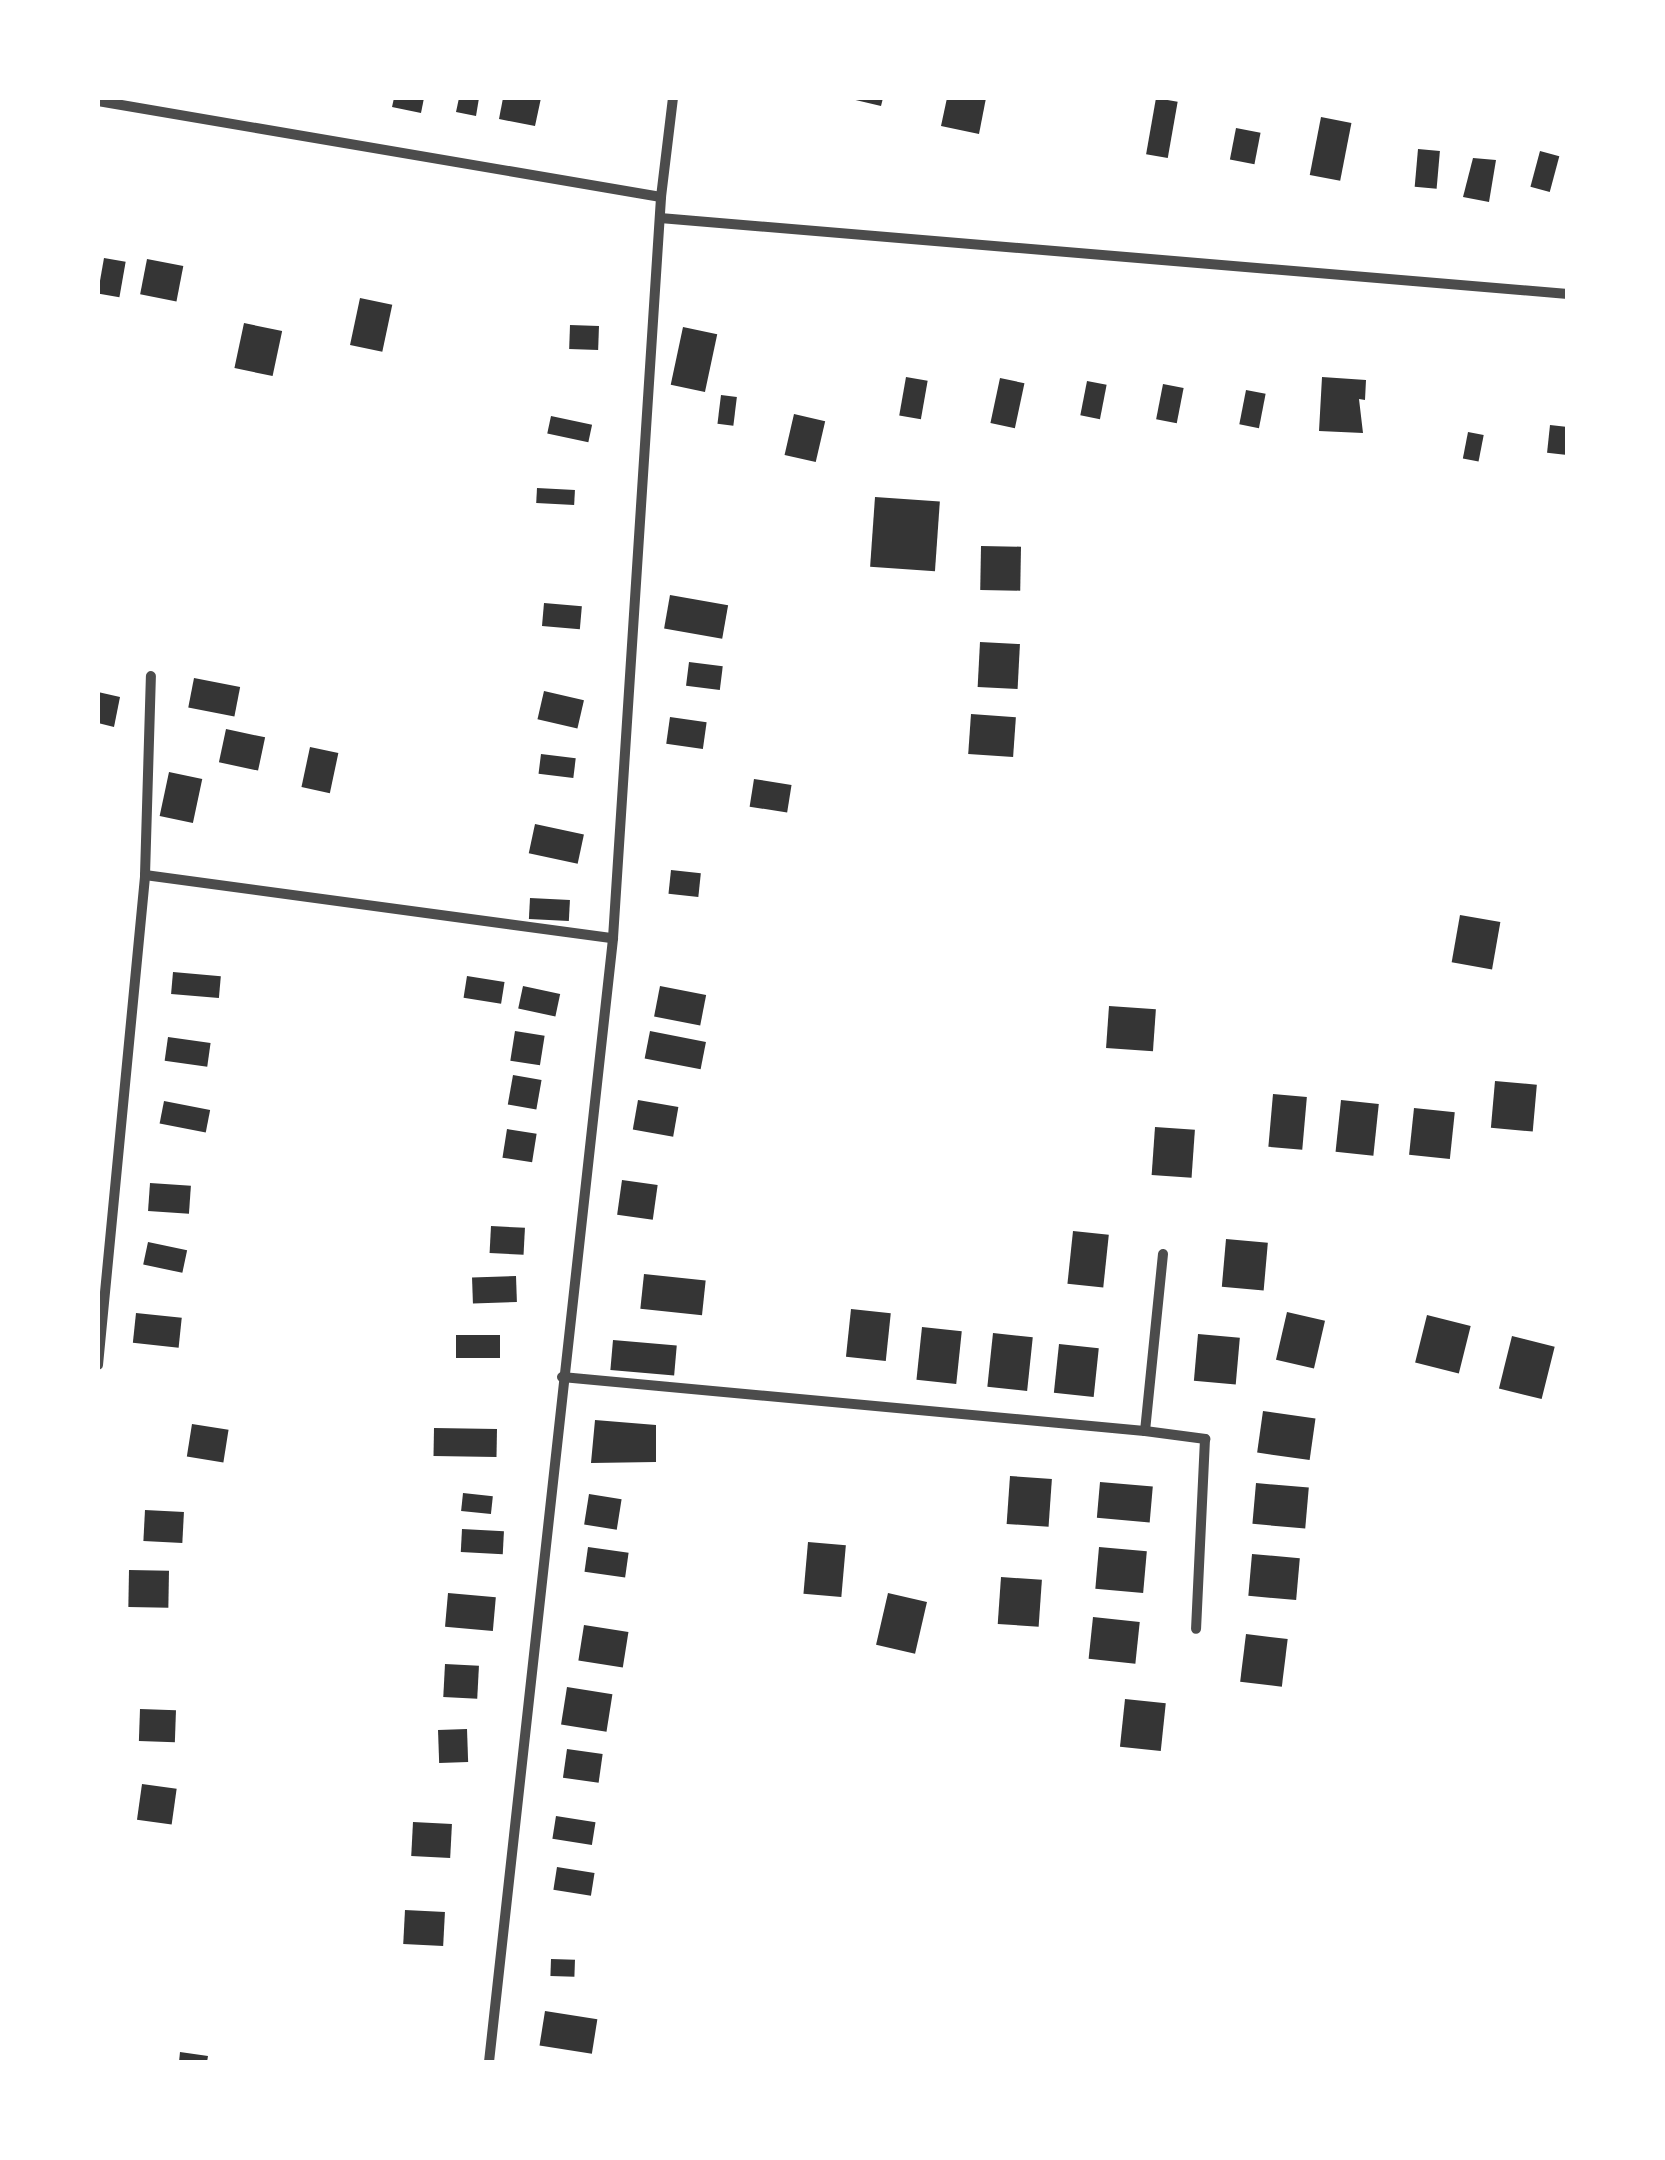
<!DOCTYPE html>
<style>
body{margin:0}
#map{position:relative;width:1665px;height:2160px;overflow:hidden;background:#fff;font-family:"PT Sans Narrow",sans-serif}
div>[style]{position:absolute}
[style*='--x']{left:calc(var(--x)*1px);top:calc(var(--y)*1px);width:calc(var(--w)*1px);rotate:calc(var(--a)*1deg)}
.building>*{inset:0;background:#353535;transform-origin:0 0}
.minor>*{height:10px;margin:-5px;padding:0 5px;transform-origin:5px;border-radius:5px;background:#4c4c4c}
span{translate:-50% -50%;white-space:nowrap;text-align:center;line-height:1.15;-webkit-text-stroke:10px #fff;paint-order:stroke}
.frame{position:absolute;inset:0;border:100px solid #fff;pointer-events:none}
</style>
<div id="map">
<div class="building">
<div style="clip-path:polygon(394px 98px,424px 98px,421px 113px,392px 107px)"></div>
<div style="clip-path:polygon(459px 98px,479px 98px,476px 116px,456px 112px)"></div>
<div style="clip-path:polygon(503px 98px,541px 98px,535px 126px,499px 119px)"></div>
<div style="clip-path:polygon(847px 98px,883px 98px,881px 106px)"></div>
<div style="clip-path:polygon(947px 98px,986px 98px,979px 134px,941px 126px)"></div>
<div style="left:1156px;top:98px;width:22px;height:57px;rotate:10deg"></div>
<div style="left:1321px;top:117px;width:31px;height:59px;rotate:11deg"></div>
<div style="left:1236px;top:128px;width:25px;height:32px;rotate:11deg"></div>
<div style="left:1418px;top:149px;width:22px;height:38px;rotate:5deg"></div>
<div style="left:1540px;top:151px;width:20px;height:37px;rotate:15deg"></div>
<div style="clip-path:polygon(1473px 158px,1496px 160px,1489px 202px,1463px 197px)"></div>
<div style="left:104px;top:258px;width:22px;height:36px;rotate:10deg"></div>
<div style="left:147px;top:259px;width:37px;height:36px;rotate:11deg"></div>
<div style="left:360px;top:298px;width:33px;height:48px;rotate:12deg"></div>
<div style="left:244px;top:323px;width:39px;height:46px;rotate:12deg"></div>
<div style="left:570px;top:325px;width:29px;height:24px;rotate:2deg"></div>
<div style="left:683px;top:327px;width:35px;height:59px;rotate:12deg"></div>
<div style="left:906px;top:377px;width:22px;height:39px;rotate:10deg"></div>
<div style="clip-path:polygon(1322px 377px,1366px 380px,1365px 400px,1359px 399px,1363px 433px,1319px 431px)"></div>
<div style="left:1000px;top:378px;width:25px;height:46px;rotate:12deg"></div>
<div style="left:1087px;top:381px;width:20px;height:35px;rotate:11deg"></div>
<div style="left:1163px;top:384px;width:21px;height:36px;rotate:11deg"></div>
<div style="left:1246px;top:390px;width:20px;height:35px;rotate:11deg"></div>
<div style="left:721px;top:395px;width:16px;height:29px;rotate:7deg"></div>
<div style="left:794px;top:414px;width:32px;height:42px;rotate:13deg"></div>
<div style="left:551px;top:416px;width:42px;height:18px;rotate:12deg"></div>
<div style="left:1550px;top:425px;width:18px;height:28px;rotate:6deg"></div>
<div style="left:1468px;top:432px;width:16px;height:27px;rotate:11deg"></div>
<div style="left:537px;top:488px;width:38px;height:15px;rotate:3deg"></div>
<div style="left:875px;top:497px;width:65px;height:70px;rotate:4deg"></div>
<div style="left:981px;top:546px;width:40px;height:44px;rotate:1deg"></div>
<div style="left:670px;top:595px;width:59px;height:34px;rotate:10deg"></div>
<div style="left:544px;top:603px;width:38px;height:23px;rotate:5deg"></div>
<div style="left:980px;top:642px;width:40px;height:45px;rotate:3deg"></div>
<div style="left:689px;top:662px;width:34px;height:24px;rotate:7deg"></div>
<div style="left:194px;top:678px;width:47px;height:30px;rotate:11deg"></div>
<div style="left:544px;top:691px;width:41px;height:29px;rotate:13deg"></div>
<div style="clip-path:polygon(98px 692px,120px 697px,114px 727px,98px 723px)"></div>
<div style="left:971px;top:714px;width:45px;height:40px;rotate:4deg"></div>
<div style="left:670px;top:717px;width:37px;height:27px;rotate:8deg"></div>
<div style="left:226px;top:729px;width:40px;height:34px;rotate:12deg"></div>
<div style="left:310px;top:747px;width:29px;height:41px;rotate:12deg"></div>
<div style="left:541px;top:754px;width:35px;height:20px;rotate:7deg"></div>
<div style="left:169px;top:772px;width:34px;height:45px;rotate:12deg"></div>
<div style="left:754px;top:779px;width:38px;height:28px;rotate:9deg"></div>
<div style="left:535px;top:824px;width:50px;height:30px;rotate:12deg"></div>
<div style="left:671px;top:870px;width:30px;height:24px;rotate:6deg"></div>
<div style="left:530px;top:898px;width:40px;height:21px;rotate:3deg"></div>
<div style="left:1460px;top:915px;width:41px;height:48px;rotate:10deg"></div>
<div style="left:173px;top:972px;width:48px;height:22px;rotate:5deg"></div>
<div style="left:467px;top:976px;width:38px;height:22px;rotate:9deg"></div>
<div style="left:523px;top:986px;width:38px;height:23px;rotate:12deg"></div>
<div style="left:660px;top:986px;width:47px;height:31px;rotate:11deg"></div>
<div style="left:1109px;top:1006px;width:47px;height:42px;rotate:4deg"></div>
<div style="left:515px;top:1031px;width:30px;height:30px;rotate:9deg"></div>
<div style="left:650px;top:1031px;width:57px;height:28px;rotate:11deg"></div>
<div style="left:168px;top:1037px;width:43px;height:24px;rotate:8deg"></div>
<div style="left:513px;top:1075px;width:29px;height:30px;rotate:10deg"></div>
<div style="left:1495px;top:1081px;width:42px;height:47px;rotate:5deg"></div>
<div style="left:1273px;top:1094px;width:34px;height:53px;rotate:5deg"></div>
<div style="left:638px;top:1100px;width:41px;height:30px;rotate:10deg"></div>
<div style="left:1341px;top:1100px;width:38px;height:52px;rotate:6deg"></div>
<div style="left:164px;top:1101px;width:47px;height:23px;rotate:11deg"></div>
<div style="left:1414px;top:1108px;width:41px;height:47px;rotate:6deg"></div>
<div style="left:1155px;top:1127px;width:40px;height:48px;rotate:4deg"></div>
<div style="left:507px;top:1129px;width:30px;height:29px;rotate:9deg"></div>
<div style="left:622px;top:1180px;width:36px;height:35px;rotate:8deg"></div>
<div style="left:150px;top:1183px;width:41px;height:28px;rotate:4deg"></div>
<div style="left:491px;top:1226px;width:34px;height:27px;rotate:3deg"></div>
<div style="left:1073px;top:1231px;width:36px;height:53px;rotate:6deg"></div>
<div style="left:1226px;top:1239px;width:42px;height:48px;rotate:5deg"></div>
<div style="left:148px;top:1242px;width:40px;height:23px;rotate:12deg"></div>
<div style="left:644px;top:1274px;width:62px;height:35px;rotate:6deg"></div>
<div style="left:516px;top:1276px;width:26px;height:44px;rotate:88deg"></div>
<div style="left:851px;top:1309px;width:40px;height:48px;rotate:6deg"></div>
<div style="left:1287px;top:1312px;width:39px;height:49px;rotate:13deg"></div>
<div style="left:136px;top:1313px;width:46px;height:30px;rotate:6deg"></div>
<div style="left:1427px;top:1315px;width:45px;height:49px;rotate:14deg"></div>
<div style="left:922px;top:1327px;width:40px;height:53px;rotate:6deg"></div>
<div style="left:993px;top:1333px;width:40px;height:54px;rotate:6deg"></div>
<div style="left:1198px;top:1334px;width:42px;height:47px;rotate:5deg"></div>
<div style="left:456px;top:1335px;width:44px;height:23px"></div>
<div style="left:1512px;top:1336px;width:44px;height:54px;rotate:14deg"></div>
<div style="left:613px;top:1340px;width:64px;height:30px;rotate:5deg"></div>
<div style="left:1059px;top:1344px;width:40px;height:49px;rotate:6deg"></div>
<div style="left:1263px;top:1411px;width:53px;height:42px;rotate:8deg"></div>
<div style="clip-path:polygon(595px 1420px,656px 1425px,656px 1462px,591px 1463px)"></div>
<div style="left:192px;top:1424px;width:37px;height:33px;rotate:9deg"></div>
<div style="left:434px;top:1428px;width:63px;height:28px;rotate:1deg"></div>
<div style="left:1010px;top:1476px;width:42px;height:48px;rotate:4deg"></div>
<div style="left:1100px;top:1482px;width:53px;height:36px;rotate:5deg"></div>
<div style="left:1256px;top:1483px;width:53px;height:41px;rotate:5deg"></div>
<div style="left:463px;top:1493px;width:30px;height:18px;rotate:6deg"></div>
<div style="left:589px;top:1494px;width:33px;height:31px;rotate:9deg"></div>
<div style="left:145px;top:1510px;width:39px;height:31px;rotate:3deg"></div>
<div style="left:462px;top:1529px;width:42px;height:23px;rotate:3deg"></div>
<div style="left:808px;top:1542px;width:38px;height:52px;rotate:5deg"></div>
<div style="left:588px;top:1547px;width:41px;height:25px;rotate:8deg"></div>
<div style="left:1099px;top:1547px;width:48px;height:42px;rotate:5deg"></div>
<div style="left:1252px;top:1554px;width:48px;height:42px;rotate:5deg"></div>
<div style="left:129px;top:1570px;width:40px;height:37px;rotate:1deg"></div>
<div style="left:1001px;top:1577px;width:41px;height:47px;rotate:4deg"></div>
<div style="left:448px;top:1593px;width:48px;height:34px;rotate:5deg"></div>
<div style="left:888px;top:1593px;width:40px;height:53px;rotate:13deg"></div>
<div style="left:1093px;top:1617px;width:47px;height:42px;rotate:6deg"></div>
<div style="left:584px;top:1625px;width:45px;height:36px;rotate:9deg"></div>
<div style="left:1246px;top:1634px;width:42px;height:48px;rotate:7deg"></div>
<div style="left:445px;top:1664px;width:34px;height:33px;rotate:3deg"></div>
<div style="left:567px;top:1687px;width:46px;height:38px;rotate:9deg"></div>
<div style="left:1125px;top:1699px;width:41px;height:48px;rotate:6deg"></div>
<div style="left:140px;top:1709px;width:36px;height:32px;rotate:2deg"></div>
<div style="left:467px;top:1729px;width:33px;height:29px;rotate:88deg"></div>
<div style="left:567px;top:1749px;width:36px;height:29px;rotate:8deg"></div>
<div style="left:142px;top:1784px;width:35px;height:36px;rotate:8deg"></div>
<div style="left:556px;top:1816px;width:40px;height:23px;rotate:9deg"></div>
<div style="left:413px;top:1822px;width:39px;height:34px;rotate:3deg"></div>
<div style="left:557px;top:1867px;width:38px;height:23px;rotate:9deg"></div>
<div style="left:405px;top:1910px;width:40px;height:34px;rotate:3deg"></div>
<div style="left:551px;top:1959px;width:24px;height:17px;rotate:2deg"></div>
<div style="left:545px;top:2011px;width:53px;height:35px;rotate:9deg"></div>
<div style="clip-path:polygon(180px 2052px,208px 2056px,207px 2062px,179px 2062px)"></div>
</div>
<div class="minor">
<div style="--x:98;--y:101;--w:571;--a:9.68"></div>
<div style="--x:660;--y:218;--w:911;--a:4.78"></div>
<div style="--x:145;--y:875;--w:199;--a:-88.3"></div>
<div style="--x:1163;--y:1254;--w:178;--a:95.8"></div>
<div style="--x:1145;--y:1431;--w:61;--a:7.6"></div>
<div style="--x:1205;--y:1439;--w:190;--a:92.7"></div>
<div style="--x:98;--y:1365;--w:492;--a:-84.5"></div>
<div style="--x:145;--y:875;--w:472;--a:7.7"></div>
<div style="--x:562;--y:1377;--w:585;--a:5.29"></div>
<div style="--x:489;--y:2062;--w:1131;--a:-83.7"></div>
<div style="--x:613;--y:938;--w:743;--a:-86.29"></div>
<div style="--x:661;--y:197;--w:100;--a:-83.1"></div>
</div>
<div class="frame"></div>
</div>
